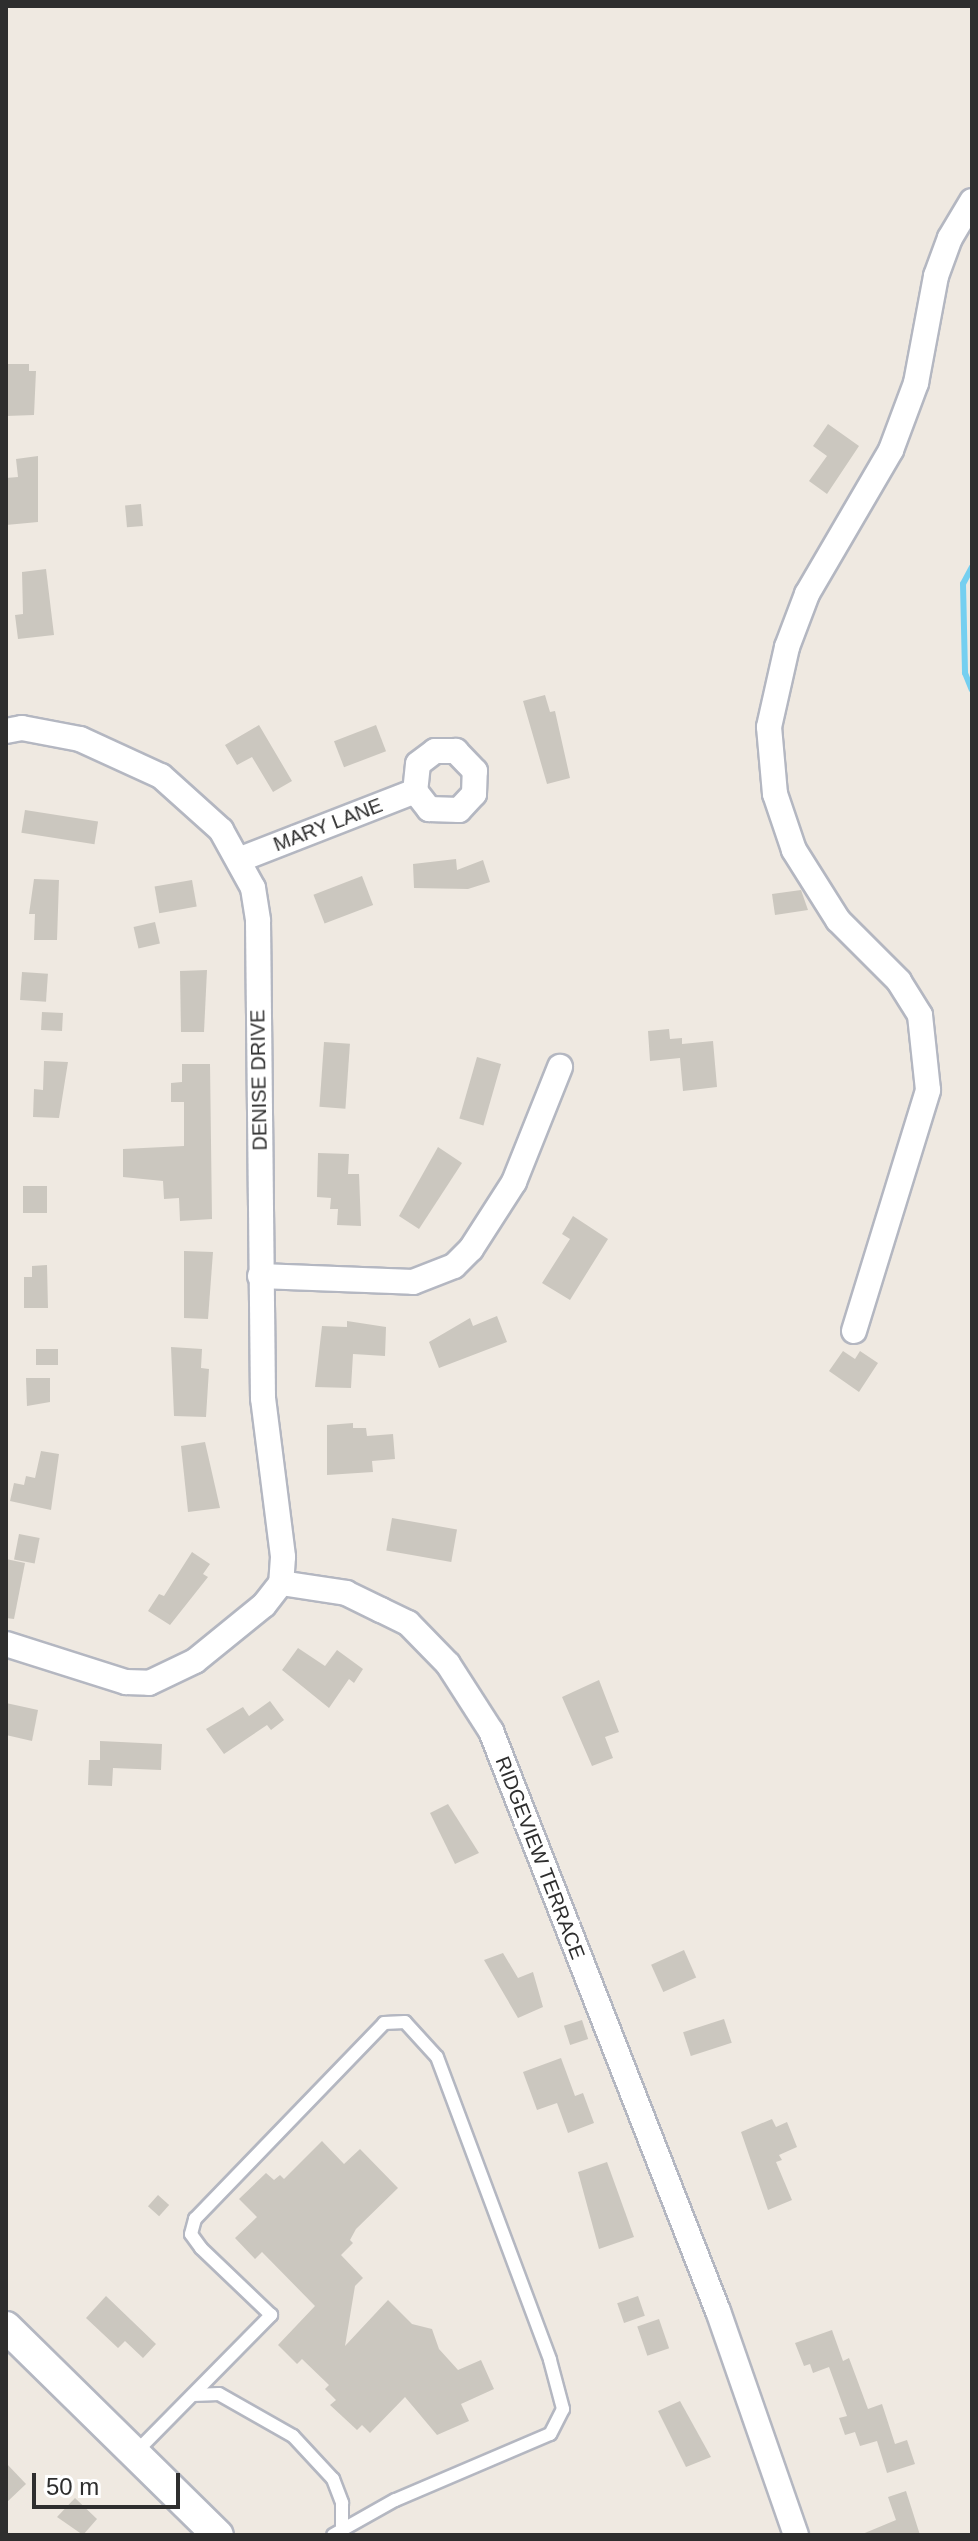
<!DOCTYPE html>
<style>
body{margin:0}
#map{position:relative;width:978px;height:2541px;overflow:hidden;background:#efe9e1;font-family:Helvetica,sans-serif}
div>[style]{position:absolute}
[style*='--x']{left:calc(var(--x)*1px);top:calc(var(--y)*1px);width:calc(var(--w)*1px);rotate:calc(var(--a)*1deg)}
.stream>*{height:6px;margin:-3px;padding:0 3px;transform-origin:3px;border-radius:3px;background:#75cff0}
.building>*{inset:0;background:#cbc7bf;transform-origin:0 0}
.roads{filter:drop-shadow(2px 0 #b4b7c1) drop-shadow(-2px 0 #b4b7c1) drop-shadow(0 2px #b4b7c1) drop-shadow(0 -2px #b4b7c1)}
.service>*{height:12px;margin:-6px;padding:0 6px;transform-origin:6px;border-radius:6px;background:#fff}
.minor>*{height:24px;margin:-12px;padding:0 12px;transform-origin:12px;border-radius:12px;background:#fff}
.tertiary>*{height:30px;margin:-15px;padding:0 15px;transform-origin:15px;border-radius:15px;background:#fff}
span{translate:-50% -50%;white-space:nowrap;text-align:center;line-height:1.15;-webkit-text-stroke:6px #fff;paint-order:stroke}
.street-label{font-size:20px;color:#2e2e2e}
.frame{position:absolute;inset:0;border:8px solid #2e2e2e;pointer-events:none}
.scale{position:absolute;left:32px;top:2473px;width:148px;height:36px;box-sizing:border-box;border:4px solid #2e2e2e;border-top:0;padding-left:10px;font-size:24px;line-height:28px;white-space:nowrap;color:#2e2e2e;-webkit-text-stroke:6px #fff;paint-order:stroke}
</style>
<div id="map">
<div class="stream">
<div style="--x:972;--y:567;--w:19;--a:118"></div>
<div style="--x:963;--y:584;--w:89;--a:88.7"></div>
<div style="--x:965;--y:673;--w:18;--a:68"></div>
</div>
<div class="building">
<div style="clip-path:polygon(6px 364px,29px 364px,29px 371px,36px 371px,34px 415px,6px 416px)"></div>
<div style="clip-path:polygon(828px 424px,859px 446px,827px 494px,809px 481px,827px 456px,813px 446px)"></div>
<div style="clip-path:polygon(38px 456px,38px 522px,6px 525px,6px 478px,18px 477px,16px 459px)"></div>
<div style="left:141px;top:504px;width:22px;height:16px;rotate:85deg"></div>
<div style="clip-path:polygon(46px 569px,54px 635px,18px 639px,15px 615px,23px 614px,22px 572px)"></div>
<div style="clip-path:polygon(545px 695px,550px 712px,555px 711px,570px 778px,547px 784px,523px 701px)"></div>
<div style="clip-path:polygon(259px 725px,292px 781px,273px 792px,252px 757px,237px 765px,225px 745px)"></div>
<div style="left:376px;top:725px;width:28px;height:45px;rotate:69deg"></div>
<div style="left:25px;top:810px;width:74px;height:23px;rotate:9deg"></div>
<div style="clip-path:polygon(456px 859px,457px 870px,483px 860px,490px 882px,468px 889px,414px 888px,413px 864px)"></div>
<div style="left:362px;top:876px;width:31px;height:52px;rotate:69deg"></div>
<div style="clip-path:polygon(34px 879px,59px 880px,57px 940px,34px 940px,35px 914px,29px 914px)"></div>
<div style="left:192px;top:880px;width:27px;height:38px;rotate:80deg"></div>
<div style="clip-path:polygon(801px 890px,808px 910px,775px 915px,772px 894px)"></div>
<div style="left:155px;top:922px;width:22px;height:22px;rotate:77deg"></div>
<div style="clip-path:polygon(207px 970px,204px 1032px,181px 1032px,180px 971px)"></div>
<div style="left:22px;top:972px;width:26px;height:28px;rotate:4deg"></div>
<div style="left:42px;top:1012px;width:21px;height:18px;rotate:3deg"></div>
<div style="clip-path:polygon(669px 1029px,670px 1039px,682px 1038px,682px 1044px,713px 1041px,717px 1087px,683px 1091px,680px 1058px,650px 1061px,648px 1031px)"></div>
<div style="left:324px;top:1042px;width:26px;height:65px;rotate:4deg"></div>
<div style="left:477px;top:1057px;width:25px;height:64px;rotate:16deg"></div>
<div style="clip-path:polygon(44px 1061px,68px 1062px,59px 1118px,33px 1117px,34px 1089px,43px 1090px)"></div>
<div style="clip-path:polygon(182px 1064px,210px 1064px,212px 1219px,180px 1221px,179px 1198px,164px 1199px,163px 1181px,123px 1177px,123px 1149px,184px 1146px,184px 1102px,171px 1102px,171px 1083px,182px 1082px)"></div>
<div style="clip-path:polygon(438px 1147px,462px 1163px,419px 1229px,399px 1216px)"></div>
<div style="clip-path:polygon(318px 1153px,349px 1154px,348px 1174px,359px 1174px,361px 1226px,337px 1225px,338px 1209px,330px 1209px,331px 1198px,317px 1197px)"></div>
<div style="left:23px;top:1186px;width:24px;height:27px"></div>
<div style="clip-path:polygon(573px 1216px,608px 1239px,570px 1300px,542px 1283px,570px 1239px,562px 1234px)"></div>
<div style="clip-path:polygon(184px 1251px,213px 1252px,208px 1319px,184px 1318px)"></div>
<div style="clip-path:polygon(47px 1265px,48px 1308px,24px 1308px,24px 1277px,32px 1277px,32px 1266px)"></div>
<div style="clip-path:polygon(497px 1316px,507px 1342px,439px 1368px,429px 1342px,470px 1318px,473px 1326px)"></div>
<div style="clip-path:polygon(347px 1321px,386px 1327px,385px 1356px,353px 1354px,351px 1388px,315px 1387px,322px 1326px,347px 1327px)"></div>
<div style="clip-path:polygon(171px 1347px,202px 1349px,201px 1368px,209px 1369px,206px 1417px,174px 1416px)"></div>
<div style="left:36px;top:1349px;width:22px;height:16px"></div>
<div style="clip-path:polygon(843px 1351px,855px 1359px,860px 1351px,878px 1363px,859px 1392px,829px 1371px)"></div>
<div style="clip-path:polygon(26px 1378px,50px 1378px,50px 1402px,27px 1406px)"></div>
<div style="clip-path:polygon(353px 1423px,353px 1428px,366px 1428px,367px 1436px,393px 1434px,395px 1459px,372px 1461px,373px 1472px,327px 1475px,327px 1425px)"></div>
<div style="clip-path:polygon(205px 1442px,220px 1508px,188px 1512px,181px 1446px)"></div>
<div style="clip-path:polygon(41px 1451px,59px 1454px,51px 1510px,10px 1501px,14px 1483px,24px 1485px,26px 1476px,35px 1478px)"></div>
<div style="left:392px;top:1518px;width:66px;height:33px;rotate:10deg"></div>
<div style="left:19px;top:1534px;width:21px;height:26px;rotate:11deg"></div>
<div style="clip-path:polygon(192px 1552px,210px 1564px,203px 1574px,208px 1577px,170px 1625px,148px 1611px,159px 1594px,164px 1596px)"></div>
<div style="clip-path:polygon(6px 1559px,25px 1563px,14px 1619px,6px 1618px)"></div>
<div style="clip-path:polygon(298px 1648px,325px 1666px,337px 1650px,363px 1669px,354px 1683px,349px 1679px,329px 1708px,282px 1670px)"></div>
<div style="clip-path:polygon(599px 1680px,619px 1732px,605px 1737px,613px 1758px,592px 1766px,562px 1697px)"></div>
<div style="clip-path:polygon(270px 1701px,284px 1720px,271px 1730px,267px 1725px,224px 1754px,206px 1729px,243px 1707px,249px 1716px)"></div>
<div style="clip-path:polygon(6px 1703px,38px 1710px,32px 1741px,6px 1735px)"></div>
<div style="clip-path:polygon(100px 1741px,162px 1744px,161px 1770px,113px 1768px,112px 1786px,88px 1785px,89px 1760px,100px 1760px)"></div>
<div style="clip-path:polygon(448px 1804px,479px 1853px,455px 1864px,430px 1813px)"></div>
<div style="left:684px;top:1950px;width:30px;height:36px;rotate:66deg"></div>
<div style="clip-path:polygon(503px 1953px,518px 1978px,533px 1972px,543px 2007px,518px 2018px,484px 1960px)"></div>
<div style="left:724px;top:2019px;width:25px;height:43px;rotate:72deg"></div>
<div style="left:582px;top:2020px;width:20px;height:19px;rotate:72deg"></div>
<div style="clip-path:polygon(561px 2058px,575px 2096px,583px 2093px,594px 2123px,568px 2133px,557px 2103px,537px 2110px,523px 2072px)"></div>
<div style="clip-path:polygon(772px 2119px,776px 2127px,787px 2122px,797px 2147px,779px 2155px,782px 2160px,776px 2162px,792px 2200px,768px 2210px,741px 2132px)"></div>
<div style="clip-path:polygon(322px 2141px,344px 2164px,360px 2149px,398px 2188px,356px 2229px,350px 2240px,353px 2243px,341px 2255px,363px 2278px,355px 2286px,345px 2346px,388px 2300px,412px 2324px,432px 2329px,439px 2349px,458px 2370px,481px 2360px,494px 2389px,461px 2404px,469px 2421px,437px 2435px,405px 2397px,370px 2433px,362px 2425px,357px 2430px,330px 2405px,336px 2400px,325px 2389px,329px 2385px,302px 2359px,297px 2364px,278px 2345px,315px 2306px,262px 2252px,255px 2259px,235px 2238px,257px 2217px,239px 2199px,266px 2173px,274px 2180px,280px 2175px,284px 2179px)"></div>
<div style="clip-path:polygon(607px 2162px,634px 2237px,599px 2249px,578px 2172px)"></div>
<div style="left:158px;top:2195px;width:15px;height:15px;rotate:42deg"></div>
<div style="clip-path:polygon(106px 2296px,156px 2344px,143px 2358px,125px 2341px,118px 2348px,86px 2318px)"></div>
<div style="left:638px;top:2296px;width:21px;height:22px;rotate:71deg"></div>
<div style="left:659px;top:2319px;width:31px;height:23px;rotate:71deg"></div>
<div style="clip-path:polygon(832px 2330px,843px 2361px,849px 2358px,868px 2409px,882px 2404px,895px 2444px,907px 2440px,915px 2464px,887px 2473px,877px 2441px,860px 2446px,855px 2432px,845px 2435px,839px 2418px,847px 2416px,829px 2367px,813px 2373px,810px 2364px,804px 2366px,795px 2343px)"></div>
<div style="clip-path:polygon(680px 2401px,711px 2457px,686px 2467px,658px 2411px)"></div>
<div style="clip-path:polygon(6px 2463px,26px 2484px,6px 2503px)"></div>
<div style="clip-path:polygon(906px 2491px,920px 2535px,860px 2535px,896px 2520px,888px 2497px)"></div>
<div style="clip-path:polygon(75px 2498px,97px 2519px,83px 2535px,57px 2517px)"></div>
</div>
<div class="roads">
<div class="service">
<div style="--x:193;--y:2395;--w:26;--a:-2"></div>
<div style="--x:219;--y:2394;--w:85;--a:29.6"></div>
<div style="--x:293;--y:2436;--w:59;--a:47.1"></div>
<div style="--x:333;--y:2479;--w:26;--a:69"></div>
<div style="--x:342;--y:2503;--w:23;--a:90"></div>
<div style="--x:135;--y:2453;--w:194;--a:-45.4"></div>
<div style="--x:271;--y:2315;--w:97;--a:-136.3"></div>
<div style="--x:201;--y:2248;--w:17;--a:-126"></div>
<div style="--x:191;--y:2234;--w:16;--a:-75"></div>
<div style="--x:195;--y:2219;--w:272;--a:-46"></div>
<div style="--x:384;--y:2023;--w:21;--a:-3"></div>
<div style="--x:405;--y:2022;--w:47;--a:47.6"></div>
<div style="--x:437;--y:2057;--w:323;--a:69.5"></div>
<div style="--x:550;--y:2360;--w:51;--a:75.1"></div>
<div style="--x:563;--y:2409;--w:28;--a:117"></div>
<div style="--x:550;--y:2434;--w:168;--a:156.9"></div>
<div style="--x:395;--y:2500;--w:71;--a:150.6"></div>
</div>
<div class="minor">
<div style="--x:6;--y:731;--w:16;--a:-11"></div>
<div style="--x:22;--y:728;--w:59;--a:10.7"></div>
<div style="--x:80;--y:739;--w:89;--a:24.6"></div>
<div style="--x:161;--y:776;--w:81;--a:42"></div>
<div style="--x:221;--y:830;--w:66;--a:61.1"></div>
<div style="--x:253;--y:888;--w:33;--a:81"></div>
<div style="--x:258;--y:921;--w:477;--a:89.4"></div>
<div style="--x:263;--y:1398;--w:160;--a:82.8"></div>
<div style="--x:283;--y:1557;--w:26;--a:94"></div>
<div style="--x:241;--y:859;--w:187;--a:-21.3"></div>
<div style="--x:415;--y:791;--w:23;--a:52"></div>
<div style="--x:429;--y:809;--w:30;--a:2"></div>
<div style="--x:459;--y:810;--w:22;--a:-47"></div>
<div style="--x:474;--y:794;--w:23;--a:-88"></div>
<div style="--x:475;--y:771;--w:28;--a:-134"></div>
<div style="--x:456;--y:751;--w:21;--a:180"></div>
<div style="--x:435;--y:751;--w:21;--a:143"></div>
<div style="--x:418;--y:764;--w:27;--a:96"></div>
<div style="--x:260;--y:1276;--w:153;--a:2.2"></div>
<div style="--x:413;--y:1282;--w:44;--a:-21.3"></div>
<div style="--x:454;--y:1266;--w:24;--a:-45"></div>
<div style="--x:471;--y:1249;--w:80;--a:-57.3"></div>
<div style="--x:514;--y:1182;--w:124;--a:-68.2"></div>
<div style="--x:854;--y:1331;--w:252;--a:-72.9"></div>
<div style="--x:928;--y:1090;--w:75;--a:-96.1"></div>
<div style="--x:920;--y:1015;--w:40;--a:-122"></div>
<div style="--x:899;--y:981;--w:86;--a:-135"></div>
<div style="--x:838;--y:920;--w:83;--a:-122.2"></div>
<div style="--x:794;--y:850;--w:59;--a:-108.7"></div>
<div style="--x:775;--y:794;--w:67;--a:-95.1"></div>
<div style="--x:769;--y:727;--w:82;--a:-77.3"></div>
<div style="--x:787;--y:647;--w:57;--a:-69.3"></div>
<div style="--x:807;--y:594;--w:167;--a:-59.7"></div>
<div style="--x:891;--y:450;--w:72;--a:-69.5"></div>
<div style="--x:916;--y:383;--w:109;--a:-79.4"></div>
<div style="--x:936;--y:276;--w:40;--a:-69.8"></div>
<div style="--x:950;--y:238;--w:43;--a:-59.3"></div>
<div style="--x:6;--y:1644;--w:126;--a:17.6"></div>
<div style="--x:126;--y:1682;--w:23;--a:2"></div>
<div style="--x:149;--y:1683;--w:51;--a:-25.6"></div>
<div style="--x:195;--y:1661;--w:89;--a:-39.1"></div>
<div style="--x:264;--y:1605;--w:28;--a:-52"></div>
<div style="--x:281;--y:1583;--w:66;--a:8.7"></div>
<div style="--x:346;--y:1593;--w:39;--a:26"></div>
<div style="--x:381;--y:1610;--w:30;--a:26"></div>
<div style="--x:408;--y:1623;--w:57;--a:45.7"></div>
<div style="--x:448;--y:1664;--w:80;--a:57.3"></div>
<div style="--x:491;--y:1731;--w:623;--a:68.63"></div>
<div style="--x:718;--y:2311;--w:237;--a:70.8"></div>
</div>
<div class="tertiary">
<div style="--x:6;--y:2327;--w:297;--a:44.5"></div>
</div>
</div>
<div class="street-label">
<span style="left:328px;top:825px;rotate:-21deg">MARY LANE</span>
<span style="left:259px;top:1080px;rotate:-91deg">DENISE DRIVE</span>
<span style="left:540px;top:1858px;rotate:69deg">RIDGEVIEW TERRACE</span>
</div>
<div class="frame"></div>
<div class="scale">50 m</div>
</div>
